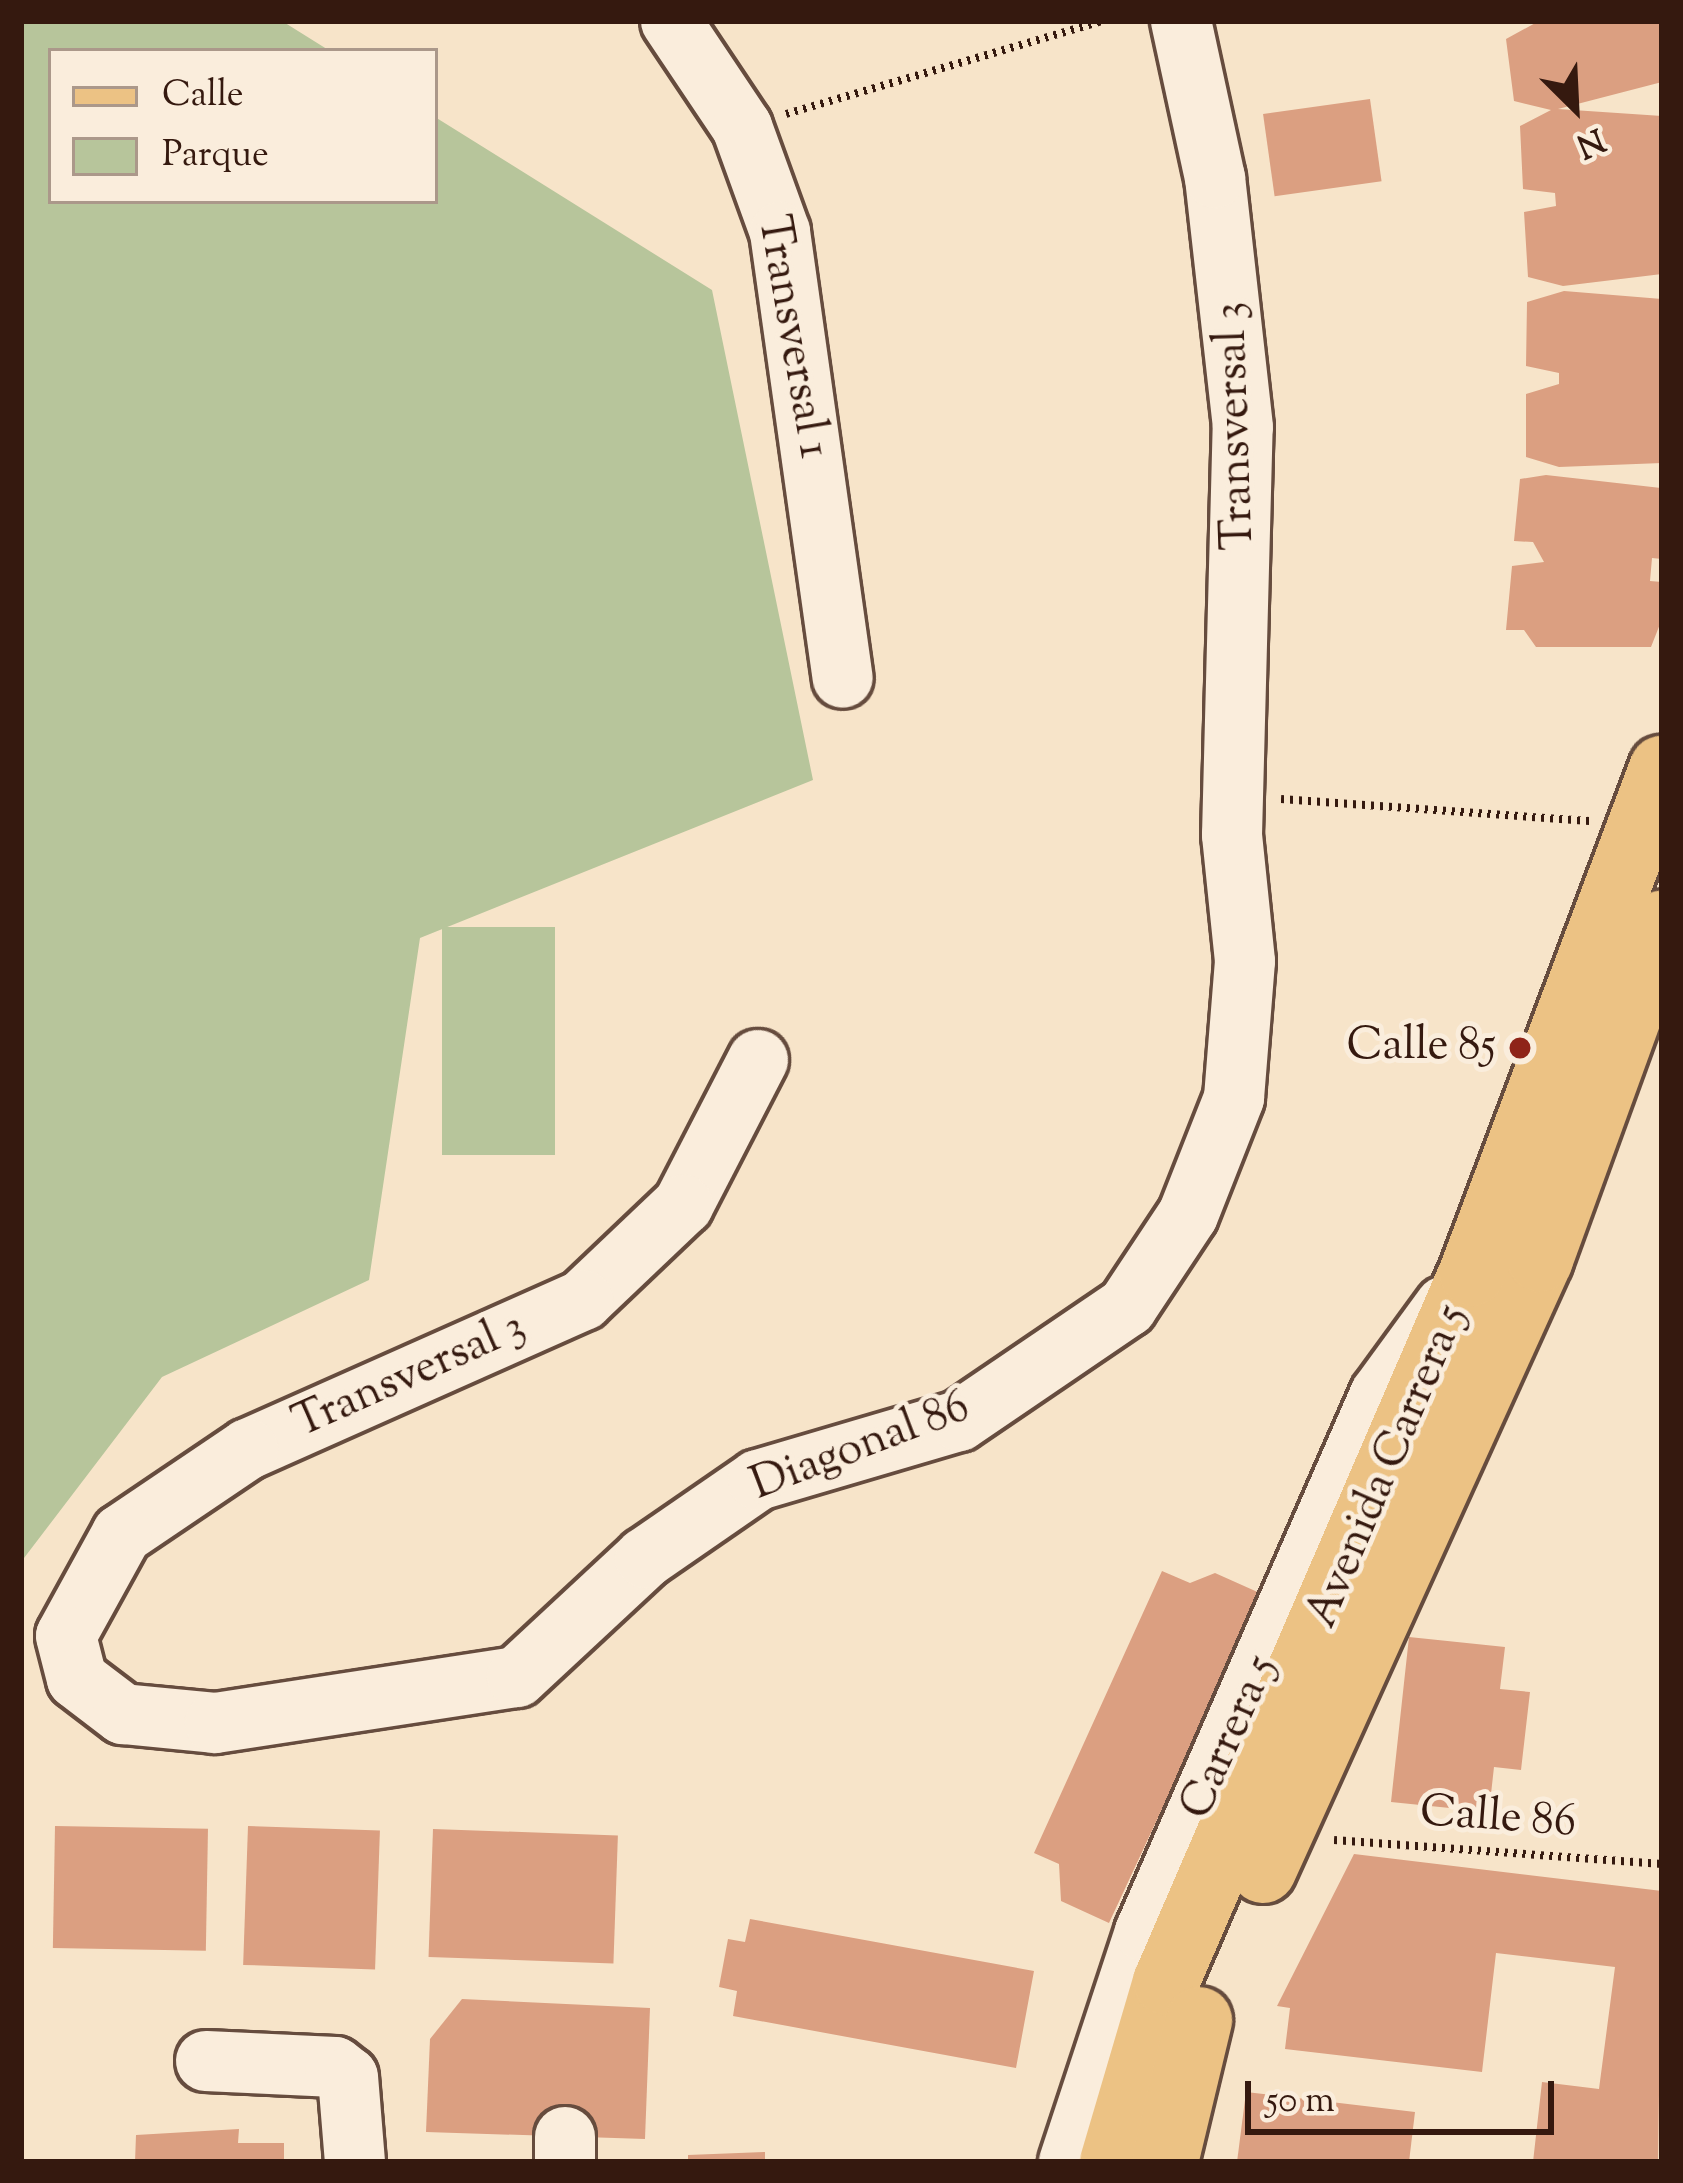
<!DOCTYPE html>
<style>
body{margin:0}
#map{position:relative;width:1683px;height:2183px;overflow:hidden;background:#f7e4c9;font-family:"Sorts Mill Goudy",serif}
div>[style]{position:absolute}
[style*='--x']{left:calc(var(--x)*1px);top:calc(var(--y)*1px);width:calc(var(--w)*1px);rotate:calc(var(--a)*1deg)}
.green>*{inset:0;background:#b7c59b;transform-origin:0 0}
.building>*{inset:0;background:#db9f81;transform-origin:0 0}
.path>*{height:8px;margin-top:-4px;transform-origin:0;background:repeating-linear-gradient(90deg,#35190f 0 3px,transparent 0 9px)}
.roads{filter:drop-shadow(3px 0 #664c3e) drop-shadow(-3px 0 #664c3e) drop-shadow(0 3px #664c3e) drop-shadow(0 -3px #664c3e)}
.minor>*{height:60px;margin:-30px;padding:0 30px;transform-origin:30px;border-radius:30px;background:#faeddc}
.major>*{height:66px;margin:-33px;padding:0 33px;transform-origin:33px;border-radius:33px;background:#ecc284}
.dots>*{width:33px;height:33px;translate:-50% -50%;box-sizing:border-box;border:6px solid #faeddc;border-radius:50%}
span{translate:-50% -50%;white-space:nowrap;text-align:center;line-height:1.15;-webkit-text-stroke:10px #faeddc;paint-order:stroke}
.street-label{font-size:45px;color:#35190f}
.poi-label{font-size:45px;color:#35190f}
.right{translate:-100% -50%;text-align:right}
.frame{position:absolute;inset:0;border:24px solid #35190f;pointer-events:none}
.legend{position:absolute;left:48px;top:48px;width:390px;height:156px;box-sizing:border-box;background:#faeddc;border:3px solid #ab988a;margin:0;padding:15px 21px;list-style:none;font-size:36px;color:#35190f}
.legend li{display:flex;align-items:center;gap:24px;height:60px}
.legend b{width:60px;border:3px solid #ab988a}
.north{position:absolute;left:1515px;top:48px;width:120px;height:120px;-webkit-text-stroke:9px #faeddc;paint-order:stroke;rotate:156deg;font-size:33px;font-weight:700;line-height:48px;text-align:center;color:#35190f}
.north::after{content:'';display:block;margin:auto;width:42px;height:54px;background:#35190f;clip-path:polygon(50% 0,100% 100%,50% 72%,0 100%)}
.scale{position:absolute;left:1245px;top:2081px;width:309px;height:54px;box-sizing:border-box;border:6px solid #35190f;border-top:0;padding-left:15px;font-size:36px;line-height:42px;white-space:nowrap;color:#35190f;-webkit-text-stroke:9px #faeddc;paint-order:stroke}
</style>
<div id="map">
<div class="green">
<div style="clip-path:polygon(21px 21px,282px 21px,330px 51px,51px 51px,51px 201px,435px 201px,435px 117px,712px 290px,813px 780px,420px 938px,369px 1280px,162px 1377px,21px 1562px)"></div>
<div style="left:555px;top:927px;width:228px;height:113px;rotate:90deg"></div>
</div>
<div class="building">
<div style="clip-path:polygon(1539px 21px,1662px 21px,1662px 82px,1558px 109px,1662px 116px,1662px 274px,1563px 286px,1528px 277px,1524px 212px,1556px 206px,1555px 193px,1523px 189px,1520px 126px,1551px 110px,1514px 101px,1506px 39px)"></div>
<div style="left:1370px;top:99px;width:83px;height:108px;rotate:82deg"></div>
<div style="clip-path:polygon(1564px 291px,1662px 299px,1662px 463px,1559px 467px,1526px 457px,1526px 394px,1559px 384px,1559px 373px,1526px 366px,1527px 302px)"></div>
<div style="clip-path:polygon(1546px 475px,1661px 488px,1662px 559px,1652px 558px,1650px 581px,1662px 582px,1662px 619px,1651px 647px,1536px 647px,1524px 630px,1506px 630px,1512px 566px,1544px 562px,1533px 542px,1514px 541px,1520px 479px)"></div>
<div style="clip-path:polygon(1162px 1571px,1190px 1583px,1215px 1573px,1262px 1594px,1109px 1923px,1061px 1901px,1059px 1864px,1034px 1853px)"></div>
<div style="clip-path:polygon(1409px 1637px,1505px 1647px,1500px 1689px,1530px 1692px,1521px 1770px,1494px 1767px,1489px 1812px,1391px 1802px)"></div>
<div style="left:55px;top:1826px;width:153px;height:122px;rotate:1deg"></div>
<div style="left:248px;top:1826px;width:132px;height:139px;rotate:2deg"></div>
<div style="left:433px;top:1829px;width:185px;height:128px;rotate:2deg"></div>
<div style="clip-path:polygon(1354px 1854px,1662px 1891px,1658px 2162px,1533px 2162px,1542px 2082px,1599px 2089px,1615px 1967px,1496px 1953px,1482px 2072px,1285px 2049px,1290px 2008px,1277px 2006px)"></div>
<div style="clip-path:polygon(750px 1919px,1034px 1971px,1016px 2068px,733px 2016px,737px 1991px,719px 1987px,728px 1939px,745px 1942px)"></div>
<div style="clip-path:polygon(462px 1999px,650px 2008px,645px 2139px,426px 2132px,430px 2039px)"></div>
<div style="clip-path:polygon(1246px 2092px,1415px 2112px,1409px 2162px,1237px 2162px)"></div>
<div style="clip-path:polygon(239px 2129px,238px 2143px,284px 2143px,284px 2162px,135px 2162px,136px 2135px)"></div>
<div style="clip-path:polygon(765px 2152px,765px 2162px,688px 2162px,688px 2155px)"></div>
</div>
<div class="path">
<div style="--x:786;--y:114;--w:328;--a:-16.4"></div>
<div style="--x:1281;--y:799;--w:309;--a:4.1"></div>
<div style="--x:1334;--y:1840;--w:329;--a:4.2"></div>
</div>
<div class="roads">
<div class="minor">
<div style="--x:671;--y:21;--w:128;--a:56.2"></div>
<div style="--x:742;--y:127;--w:112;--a:70.1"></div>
<div style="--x:780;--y:232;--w:450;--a:82"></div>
<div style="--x:758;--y:1060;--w:163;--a:117.3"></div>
<div style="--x:683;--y:1205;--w:138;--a:136.5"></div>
<div style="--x:583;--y:1300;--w:367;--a:156"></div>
<div style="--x:248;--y:1449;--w:152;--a:146"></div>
<div style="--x:122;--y:1534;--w:116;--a:118.8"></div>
<div style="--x:66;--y:1636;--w:44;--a:75.7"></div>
<div style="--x:77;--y:1679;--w:58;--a:37.3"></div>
<div style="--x:123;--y:1714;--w:92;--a:5.6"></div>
<div style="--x:215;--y:1723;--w:305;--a:-8.7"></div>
<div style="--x:517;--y:1677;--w:175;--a:-42.9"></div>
<div style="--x:645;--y:1558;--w:137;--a:-34.6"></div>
<div style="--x:758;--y:1480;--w:209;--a:-16.4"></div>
<div style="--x:959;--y:1421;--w:203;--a:-34.2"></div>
<div style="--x:1127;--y:1307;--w:110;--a:-56.5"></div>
<div style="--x:1188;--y:1215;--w:126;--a:-68.5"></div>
<div style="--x:1234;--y:1098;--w:137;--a:-85.4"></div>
<div style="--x:1245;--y:961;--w:127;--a:-95.9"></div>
<div style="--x:1232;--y:835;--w:408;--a:-88.5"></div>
<div style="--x:1243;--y:427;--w:251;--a:-96.4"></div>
<div style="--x:1215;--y:178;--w:161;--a:-102.2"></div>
<div style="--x:206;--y:2061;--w:129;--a:2.7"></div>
<div style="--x:335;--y:2067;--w:16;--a:38"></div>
<div style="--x:348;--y:2077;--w:85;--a:85.3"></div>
<div style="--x:565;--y:2137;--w:25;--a:90"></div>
<div style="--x:1069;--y:2162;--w:242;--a:-71.7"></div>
<div style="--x:1145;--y:1932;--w:586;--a:-66.37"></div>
<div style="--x:1380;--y:1395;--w:110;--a:-53.9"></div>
</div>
<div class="major">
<div style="--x:1263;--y:1870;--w:671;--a:-65.61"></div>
<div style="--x:1540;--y:1259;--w:357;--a:-70"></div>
<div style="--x:1113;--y:2162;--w:188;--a:-73.6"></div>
<div style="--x:1166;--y:1982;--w:772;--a:-66.66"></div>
<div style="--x:1472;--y:1273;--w:539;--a:-69.34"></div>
<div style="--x:1165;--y:2162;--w:146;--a:-76.5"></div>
</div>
</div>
<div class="dots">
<div style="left:1520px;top:1048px;background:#8f2418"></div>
</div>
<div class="street-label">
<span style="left:791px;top:337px;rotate:80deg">Transversal 1</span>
<span style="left:1237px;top:426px;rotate:-92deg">Transversal 3</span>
<span style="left:410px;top:1377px;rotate:-24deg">Transversal 3</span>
<span style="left:861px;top:1448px;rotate:-21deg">Diagonal 86</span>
<span style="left:1389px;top:1467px;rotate:-67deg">Avenida Carrera 5</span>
<span style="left:1231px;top:1738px;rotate:-66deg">Carrera 5</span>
<span style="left:1498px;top:1819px;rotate:4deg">Calle 86</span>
</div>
<div class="poi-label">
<span class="right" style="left:1496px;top:1048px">Calle 85</span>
</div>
<div class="frame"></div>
<ul class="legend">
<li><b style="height:15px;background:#ecc284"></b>Calle</li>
<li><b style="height:33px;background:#b7c59b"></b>Parque</li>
</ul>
<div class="north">N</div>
<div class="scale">50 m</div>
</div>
